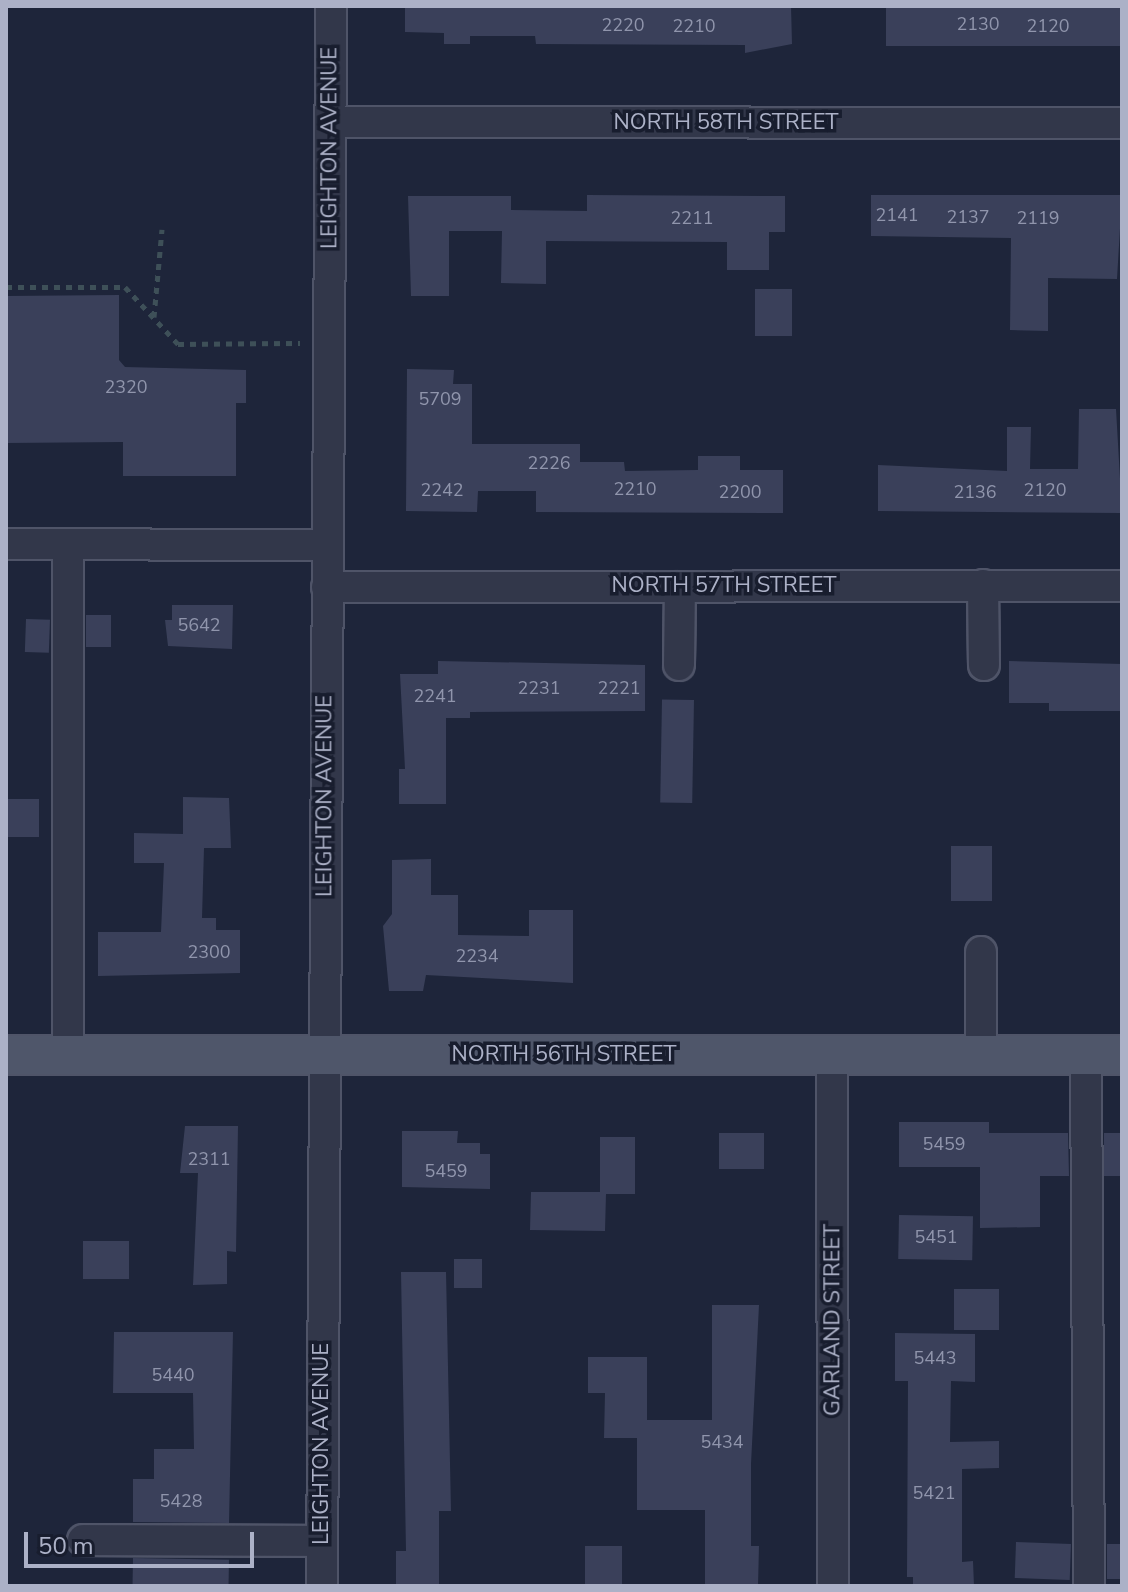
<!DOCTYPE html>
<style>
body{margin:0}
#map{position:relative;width:1128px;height:1592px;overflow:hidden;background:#1e253a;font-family:"Nunito Sans",sans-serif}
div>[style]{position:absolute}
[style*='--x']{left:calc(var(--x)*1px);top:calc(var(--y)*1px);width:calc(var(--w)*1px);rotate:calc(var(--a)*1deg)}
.building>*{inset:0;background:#3a405a;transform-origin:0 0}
.path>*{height:5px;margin-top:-2.5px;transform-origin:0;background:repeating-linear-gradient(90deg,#3e5058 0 6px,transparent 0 12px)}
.roads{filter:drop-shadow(2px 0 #4f5468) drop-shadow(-2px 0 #4f5468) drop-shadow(0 2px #4f5468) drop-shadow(0 -2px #4f5468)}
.minor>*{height:30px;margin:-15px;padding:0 15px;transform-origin:15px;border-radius:15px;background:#32374a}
.major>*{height:38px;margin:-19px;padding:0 19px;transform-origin:19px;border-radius:19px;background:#4f566a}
span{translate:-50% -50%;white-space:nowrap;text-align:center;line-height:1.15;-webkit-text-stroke:7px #181d2e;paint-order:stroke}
.number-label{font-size:18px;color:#9095ac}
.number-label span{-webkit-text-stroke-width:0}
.street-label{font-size:22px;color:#acb1c7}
.frame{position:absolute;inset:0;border:8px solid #acb1c7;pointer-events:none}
.scale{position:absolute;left:24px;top:1532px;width:230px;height:36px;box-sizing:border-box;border:4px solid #acb1c7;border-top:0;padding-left:10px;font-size:24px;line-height:28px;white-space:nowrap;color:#acb1c7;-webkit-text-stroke:6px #181d2e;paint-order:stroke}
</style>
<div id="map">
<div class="building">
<div style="clip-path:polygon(405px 6px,791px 6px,792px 44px,745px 53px,745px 45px,536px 44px,535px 36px,470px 36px,470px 44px,444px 44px,444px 33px,405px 32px)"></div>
<div style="left:886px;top:6px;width:236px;height:40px"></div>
<div style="clip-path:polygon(587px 195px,785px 196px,785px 232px,769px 232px,769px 270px,727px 270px,727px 242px,546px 241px,546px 284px,501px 283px,502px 231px,449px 231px,449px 296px,411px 296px,408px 196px,511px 196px,511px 210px,587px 211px)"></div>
<div style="clip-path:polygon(871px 195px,1122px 195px,1117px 279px,1048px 278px,1048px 331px,1010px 330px,1011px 238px,871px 236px)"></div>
<div style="left:755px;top:289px;width:37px;height:47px"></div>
<div style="clip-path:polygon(119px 295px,119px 360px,125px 367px,246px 370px,246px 403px,236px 403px,236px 476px,123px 476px,123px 442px,6px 443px,6px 296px)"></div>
<div style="clip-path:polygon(407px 369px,454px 370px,453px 384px,472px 384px,472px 444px,580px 444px,580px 462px,624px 462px,625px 471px,698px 470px,698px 456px,740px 456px,740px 470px,783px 470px,783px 513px,536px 512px,536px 491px,478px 491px,477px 512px,406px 511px)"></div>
<div style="clip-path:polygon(1079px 409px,1116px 409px,1122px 513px,878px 511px,878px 465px,1007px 471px,1007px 427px,1031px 427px,1030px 469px,1078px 469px)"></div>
<div style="clip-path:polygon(172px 605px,233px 605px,232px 649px,168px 646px,165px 620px,172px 620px)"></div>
<div style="left:86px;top:615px;width:25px;height:32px"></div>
<div style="left:26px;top:619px;width:24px;height:33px;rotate:2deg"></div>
<div style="clip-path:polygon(438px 661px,645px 665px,645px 711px,470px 712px,470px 718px,446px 718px,446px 804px,399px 804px,399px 769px,405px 769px,400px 674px,438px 674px)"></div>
<div style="clip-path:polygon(1009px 661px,1122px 664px,1122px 711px,1049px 711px,1049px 703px,1009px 703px)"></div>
<div style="left:694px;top:700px;width:103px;height:32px;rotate:91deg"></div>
<div style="clip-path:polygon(183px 797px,229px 798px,231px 848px,204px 848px,202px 918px,216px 918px,216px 930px,240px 930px,240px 973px,98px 976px,98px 932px,161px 932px,164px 863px,134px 863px,134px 833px,183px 834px)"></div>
<div style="left:6px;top:799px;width:33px;height:38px"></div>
<div style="left:951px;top:846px;width:41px;height:55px"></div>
<div style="clip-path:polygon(431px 859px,431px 895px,458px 895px,458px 935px,529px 936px,529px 910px,573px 910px,573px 983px,426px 975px,423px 991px,389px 991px,383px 926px,392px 914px,392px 860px)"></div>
<div style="clip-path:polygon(899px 1122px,989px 1122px,989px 1133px,1068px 1133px,1069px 1176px,1040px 1176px,1040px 1227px,980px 1228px,980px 1167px,899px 1167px)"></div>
<div style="clip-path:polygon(185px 1126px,238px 1126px,236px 1252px,227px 1251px,227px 1284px,193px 1285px,198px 1173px,180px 1173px)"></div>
<div style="clip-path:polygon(402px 1131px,458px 1131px,457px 1143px,480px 1143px,480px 1154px,490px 1154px,490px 1189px,402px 1187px)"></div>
<div style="left:719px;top:1133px;width:45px;height:36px"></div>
<div style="left:1104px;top:1133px;width:18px;height:43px"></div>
<div style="clip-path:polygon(600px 1137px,635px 1137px,635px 1194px,606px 1194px,605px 1231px,530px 1230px,531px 1192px,600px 1192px)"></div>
<div style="left:899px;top:1215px;width:74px;height:44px;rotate:1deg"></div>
<div style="left:83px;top:1241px;width:46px;height:38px"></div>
<div style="left:454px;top:1259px;width:28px;height:29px"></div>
<div style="clip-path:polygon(401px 1272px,446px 1272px,451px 1511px,439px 1511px,439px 1586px,396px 1586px,396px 1551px,406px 1551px)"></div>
<div style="left:954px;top:1289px;width:45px;height:41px"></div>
<div style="clip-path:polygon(712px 1305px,759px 1305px,751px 1464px,751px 1546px,759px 1546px,758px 1586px,705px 1586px,705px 1510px,637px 1510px,637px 1438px,604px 1438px,605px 1393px,588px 1393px,588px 1357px,647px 1357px,647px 1420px,712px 1420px)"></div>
<div style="clip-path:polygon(114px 1332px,233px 1332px,229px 1523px,133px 1522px,133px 1479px,154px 1479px,154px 1449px,194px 1449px,193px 1393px,113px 1393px)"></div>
<div style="clip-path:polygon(895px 1333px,975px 1334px,975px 1382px,951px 1381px,950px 1442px,999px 1441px,999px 1468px,962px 1469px,962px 1562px,973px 1561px,974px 1586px,913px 1586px,913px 1577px,907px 1577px,908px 1381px,895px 1381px)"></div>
<div style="left:1016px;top:1542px;width:55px;height:36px;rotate:2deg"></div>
<div style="left:1107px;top:1544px;width:15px;height:35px"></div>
<div style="left:585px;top:1546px;width:37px;height:40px"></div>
<div style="left:133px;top:1558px;width:96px;height:28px;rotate:1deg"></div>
</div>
<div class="path">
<div style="--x:6;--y:287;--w:119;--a:0"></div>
<div style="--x:125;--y:287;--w:78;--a:47.1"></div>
<div style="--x:178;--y:344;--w:122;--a:-0.5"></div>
<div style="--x:154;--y:317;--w:88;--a:-84.8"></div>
</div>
<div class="roads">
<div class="minor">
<div style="--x:330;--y:122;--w:792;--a:0.07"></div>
<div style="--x:6;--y:544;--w:321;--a:0.2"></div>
<div style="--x:68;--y:544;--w:511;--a:90"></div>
<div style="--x:983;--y:585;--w:80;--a:89.3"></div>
<div style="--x:327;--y:587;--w:795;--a:-0.07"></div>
<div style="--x:679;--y:665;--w:78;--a:-89.3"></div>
<div style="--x:981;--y:952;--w:103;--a:90"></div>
<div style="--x:832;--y:1055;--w:531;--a:89.89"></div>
<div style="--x:1086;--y:1055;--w:531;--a:89.68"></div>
<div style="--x:83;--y:1540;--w:239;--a:0.2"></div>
<div style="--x:322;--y:1586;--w:1580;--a:-89.67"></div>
</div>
<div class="major">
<div style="--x:6;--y:1055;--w:1116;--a:0"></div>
</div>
</div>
<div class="number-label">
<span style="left:978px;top:24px">2130</span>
<span style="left:623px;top:25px">2220</span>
<span style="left:694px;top:26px">2210</span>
<span style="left:1048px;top:26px">2120</span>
<span style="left:897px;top:215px">2141</span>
<span style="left:968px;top:217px">2137</span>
<span style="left:692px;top:218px">2211</span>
<span style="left:1038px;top:218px">2119</span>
<span style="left:126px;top:387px">2320</span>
<span style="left:440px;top:399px">5709</span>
<span style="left:549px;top:463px">2226</span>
<span style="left:635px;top:489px">2210</span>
<span style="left:442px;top:490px">2242</span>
<span style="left:1045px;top:490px">2120</span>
<span style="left:740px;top:492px">2200</span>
<span style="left:975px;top:492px">2136</span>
<span style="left:199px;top:625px">5642</span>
<span style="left:539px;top:688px">2231</span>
<span style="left:619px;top:688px">2221</span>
<span style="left:435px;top:696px">2241</span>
<span style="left:209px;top:952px">2300</span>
<span style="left:477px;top:956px">2234</span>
<span style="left:944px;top:1144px">5459</span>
<span style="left:209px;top:1159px">2311</span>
<span style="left:446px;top:1171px">5459</span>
<span style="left:936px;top:1237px">5451</span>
<span style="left:935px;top:1358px">5443</span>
<span style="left:173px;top:1375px">5440</span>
<span style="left:722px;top:1442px">5434</span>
<span style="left:934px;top:1493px">5421</span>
<span style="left:181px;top:1501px">5428</span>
</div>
<div class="street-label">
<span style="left:726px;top:123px">NORTH 58TH STREET</span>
<span style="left:330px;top:148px;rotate:-90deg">LEIGHTON AVENUE</span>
<span style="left:724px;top:586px">NORTH 57TH STREET</span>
<span style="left:325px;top:796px;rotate:-90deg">LEIGHTON AVENUE</span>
<span style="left:564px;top:1055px">NORTH 56TH STREET</span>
<span style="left:833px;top:1320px;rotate:-90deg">GARLAND STREET</span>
<span style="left:322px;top:1444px;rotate:-90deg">LEIGHTON AVENUE</span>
</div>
<div class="frame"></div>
<div class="scale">50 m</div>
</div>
